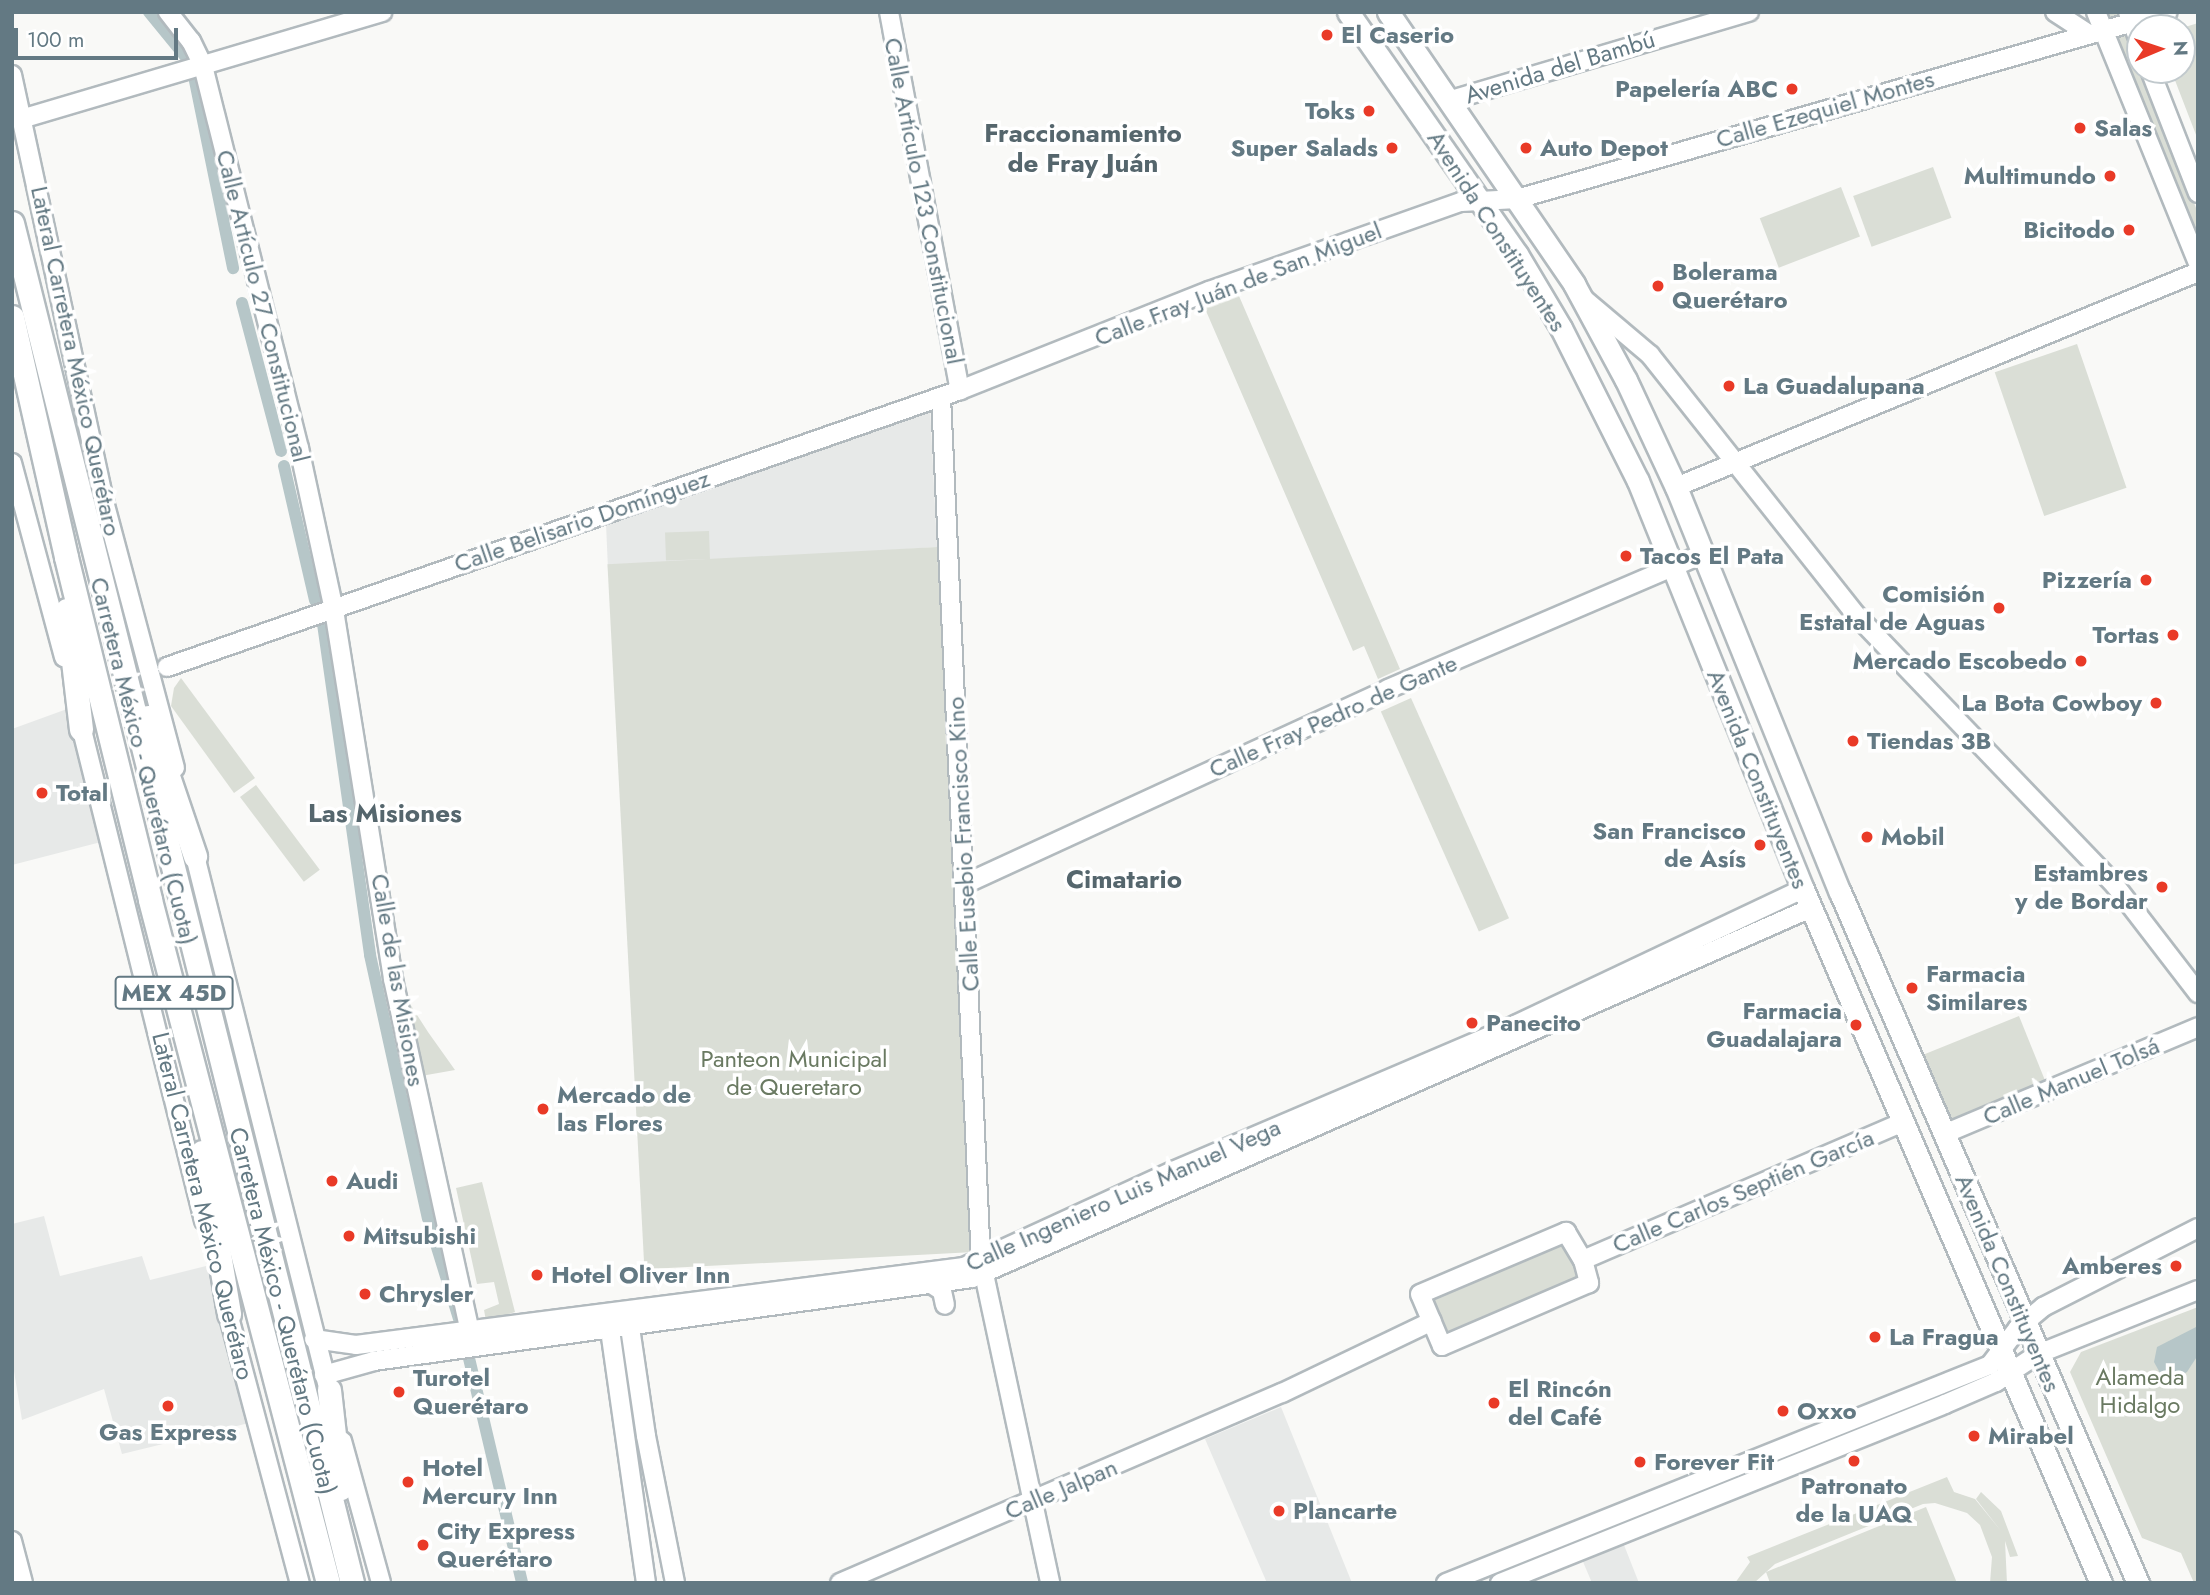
<!DOCTYPE html>
<meta charset="utf-8">
<style>
body{margin:0}
#map{position:relative;width:2210px;height:1595px;overflow:hidden;background:#f9f9f7;font-family:Jost,sans-serif}
div>[style]{position:absolute}
[style*='--x']{left:calc(var(--x)*1px);top:calc(var(--y)*1px);width:calc(var(--w)*1px);rotate:calc(var(--a)*1deg)}
.built>*{inset:0;background:#e7e9e8}
.green>*{inset:0;background:#daded6;transform-origin:0 0}
.water>*{inset:0;background:#b6c6c8}
.canal>*{height:12px;margin:-6px;padding:0 6px;transform-origin:6px;border-radius:6px;background:#b6c6c8}
.roads{filter:drop-shadow(2px 0 #b2babe) drop-shadow(-2px 0 #b2babe) drop-shadow(0 2px #b2babe) drop-shadow(0 -2px #b2babe)}
.secondary>*{height:18px;margin:-9px;padding:0 9px;transform-origin:9px;border-radius:9px;background:#fff}
.primary>*{height:21px;margin:-10.5px;padding:0 10.5px;transform-origin:10.5px;border-radius:10.5px;background:#fff}
.highway>*{height:23px;margin:-11.5px;padding:0 11.5px;transform-origin:11.5px;border-radius:11.5px;background:#fff}
.dots>*{width:19px;height:19px;translate:-50% -50%;box-sizing:border-box;border:4px solid #fff;border-radius:50%}
span{translate:-50% -50%;white-space:nowrap;text-align:center;line-height:1.15;-webkit-text-stroke:7px #fff;paint-order:stroke}
.shield-label span{padding:2px 5px;background:#fff;border:2px solid;border-radius:5px;-webkit-text-stroke-width:0}
.shield-label{font-size:23px;color:#637983;font-weight:700}
.poi-label{font-size:24px;color:#637983;font-weight:700}
.left{translate:0 -50%;text-align:left}
.right{translate:-100% -50%;text-align:right}
.street-label{font-size:24px;color:#637983}
.park-label{font-size:24px;color:#6a7a62}
.neighbourhood-label{font-size:26px;color:#55666d;font-weight:700}
.frame{position:absolute;inset:0;border:14px solid #637983;pointer-events:none}
.north{position:absolute;left:2126px;top:14px;width:70px;height:70px;box-sizing:border-box;background:#fff;border:2px solid #c1c9cd;border-radius:50%;rotate:88deg;font-size:19px;font-weight:700;line-height:28px;text-align:center;color:#637983}
.north::after{content:'';display:block;margin:auto;width:24px;height:32px;background:#e93a27;clip-path:polygon(50% 0,100% 100%,50% 72%,0 100%)}
.scale{position:absolute;left:14px;top:28px;width:164px;height:32px;box-sizing:border-box;border:4px solid #637983;border-top:0;padding-left:9px;font-size:21px;line-height:24px;white-space:nowrap;color:#637983;-webkit-text-stroke:5px #fff;paint-order:stroke}
</style>
<div id="map">
<div class="built">
<div style="clip-path:polygon(930px 406px,937px 547px,608px 569px,606px 524px)"></div>
<div style="clip-path:polygon(67px 709px,101px 842px,12px 865px,12px 729px)"></div>
<div style="clip-path:polygon(44px 1216px,60px 1276px,142px 1256px,150px 1280px,210px 1265px,249px 1423px,122px 1454px,104px 1389px,22px 1420px,12px 1359px,12px 1224px)"></div>
<div style="clip-path:polygon(1281px 1407px,1352px 1583px,1267px 1583px,1205px 1439px)"></div>
<div style="clip-path:polygon(1622px 1540px,1639px 1583px,1592px 1583px,1581px 1557px)"></div>
</div>
<div class="green">
<div style="clip-path:polygon(2103px 12px,2119px 12px,2198px 213px,2198px 251px)"></div>
<div style="clip-path:polygon(2198px 23px,2198px 140px,2171px 70px,2182px 70px,2182px 28px)"></div>
<div style="left:1933px;top:167px;width:54px;height:85px;rotate:70deg"></div>
<div style="left:1841px;top:187px;width:53px;height:87px;rotate:69deg"></div>
<div style="clip-path:polygon(1236px 289px,1400px 669px,1378px 679px,1364px 646px,1353px 651px,1203px 304px)"></div>
<div style="left:2077px;top:344px;width:152px;height:87px;rotate:71deg"></div>
<div style="left:709px;top:531px;width:28px;height:44px;rotate:88deg"></div>
<div style="left:937px;top:547px;width:706px;height:330px;rotate:87deg"></div>
<div style="clip-path:polygon(181px 678px,255px 778px,234px 793px,171px 706px,174px 688px)"></div>
<div style="left:1411px;top:698px;width:241px;height:33px;rotate:66deg"></div>
<div style="left:256px;top:785px;width:106px;height:20px;rotate:53deg"></div>
<div style="clip-path:polygon(410px 1004px,428px 1032px,455px 1070px,421px 1076px,404px 1006px)"></div>
<div style="left:2019px;top:1016px;width:72px;height:108px;rotate:68deg"></div>
<div style="clip-path:polygon(482px 1182px,515px 1312px,486px 1321px,484px 1310px,499px 1304px,494px 1282px,477px 1284px,456px 1188px)"></div>
<div style="left:1561px;top:1236px;width:47px;height:148px;rotate:66deg"></div>
<div style="clip-path:polygon(2198px 1307px,2198px 1583px,2194px 1583px,2181px 1553px,2142px 1538px,2070px 1372px,2081px 1352px)"></div>
<div style="clip-path:polygon(1947px 1477px,1954px 1492px,1975px 1499px,2001px 1531px,1976px 1499px,1981px 1492px,2001px 1511px,2018px 1556px,2010px 1557px,2005px 1541px,2007px 1583px,1990px 1583px,1992px 1557px,1980px 1525px,1967px 1513px,1935px 1503px,1923px 1504px,1775px 1564px,1754px 1583px,1735px 1583px,1750px 1562px,1747px 1557px)"></div>
<div style="clip-path:polygon(1926px 1507px,1957px 1583px,1770px 1583px,1766px 1572px)"></div>
</div>
<div class="water">
<div style="clip-path:polygon(2198px 1326px,2198px 1355px,2187px 1372px,2176px 1378px,2160px 1373px,2154px 1362px,2157px 1347px)"></div>
</div>
<div class="canal">
<div style="--x:149;--y:12;--w:58;--a:50.6"></div>
<div style="--x:195;--y:81;--w:191;--a:78.5"></div>
<div style="--x:242;--y:303;--w:153;--a:75.2"></div>
<div style="--x:284;--y:466;--w:138;--a:77"></div>
<div style="--x:323;--y:624;--w:334;--a:81.9"></div>
<div style="--x:370;--y:955;--w:269;--a:77.6"></div>
<div style="--x:428;--y:1218;--w:109;--a:72.9"></div>
<div style="--x:468;--y:1354;--w:235;--a:76.7"></div>
</div>
<div class="roads">
<div class="secondary">
<div style="--x:168;--y:12;--w:37;--a:52"></div>
<div style="--x:191;--y:41;--w:28;--a:64"></div>
<div style="--x:203;--y:66;--w:394;--a:75.9"></div>
<div style="--x:299;--y:448;--w:166;--a:77.8"></div>
<div style="--x:334;--y:610;--w:374;--a:80.9"></div>
<div style="--x:393;--y:979;--w:371;--a:77.7"></div>
<div style="--x:889;--y:12;--w:385;--a:79.4"></div>
<div style="--x:2055;--y:12;--w:38;--a:33"></div>
<div style="--x:2096;--y:12;--w:271;--a:67.9"></div>
<div style="--x:2128;--y:12;--w:34;--a:69"></div>
<div style="--x:2150;--y:70;--w:132;--a:68.7"></div>
<div style="--x:12;--y:75;--w:440;--a:77.8"></div>
<div style="--x:105;--y:505;--w:272;--a:75.1"></div>
<div style="--x:1451;--y:100;--w:311;--a:-16.5"></div>
<div style="--x:21;--y:119;--w:377;--a:-16.5"></div>
<div style="--x:1585;--y:300;--w:85;--a:40.2"></div>
<div style="--x:1650;--y:355;--w:332;--a:51.6"></div>
<div style="--x:1856;--y:615;--w:373;--a:46.2"></div>
<div style="--x:2114;--y:884;--w:138;--a:52.4"></div>
<div style="--x:941;--y:397;--w:864;--a:87.35"></div>
<div style="--x:981;--y:1260;--w:330;--a:77.9"></div>
<div style="--x:12;--y:463;--w:201;--a:75"></div>
<div style="--x:1676;--y:487;--w:565;--a:-22.39"></div>
<div style="--x:167;--y:667;--w:840;--a:-19.25"></div>
<div style="--x:960;--y:390;--w:268;--a:-21.7"></div>
<div style="--x:1209;--y:291;--w:267;--a:-19.5"></div>
<div style="--x:1461;--y:202;--w:56;--a:-3.1"></div>
<div style="--x:1517;--y:199;--w:677;--a:-16.03"></div>
<div style="--x:79;--y:718;--w:518;--a:76.04"></div>
<div style="--x:192;--y:844;--w:560;--a:75.94"></div>
<div style="--x:965;--y:884;--w:466;--a:-24.7"></div>
<div style="--x:1388;--y:689;--w:343;--a:-23.2"></div>
<div style="--x:1944;--y:1134;--w:276;--a:-22.8"></div>
<div style="--x:1566;--y:1232;--w:33;--a:59"></div>
<div style="--x:1583;--y:1260;--w:24;--a:75"></div>
<div style="--x:1589;--y:1283;--w:160;--a:156.8"></div>
<div style="--x:1442;--y:1346;--w:56;--a:-112.9"></div>
<div style="--x:1420;--y:1294;--w:159;--a:-23"></div>
<div style="--x:1583;--y:1260;--w:348;--a:-23.3"></div>
<div style="--x:933;--y:1285;--w:11;--a:34"></div>
<div style="--x:942;--y:1291;--w:14;--a:78"></div>
<div style="--x:225;--y:1302;--w:291;--a:75.1"></div>
<div style="--x:628;--y:1314;--w:123;--a:81.6"></div>
<div style="--x:646;--y:1436;--w:150;--a:78.8"></div>
<div style="--x:608;--y:1316;--w:270;--a:81.9"></div>
<div style="--x:314;--y:1339;--w:42;--a:8.1"></div>
<div style="--x:356;--y:1345;--w:613;--a:-7.31"></div>
<div style="--x:964;--y:1267;--w:230;--a:-24.7"></div>
<div style="--x:1173;--y:1171;--w:374;--a:-23.1"></div>
<div style="--x:1517;--y:1024;--w:316;--a:-25.3"></div>
<div style="--x:324;--y:1375;--w:52;--a:-15.6"></div>
<div style="--x:374;--y:1361;--w:604;--a:-7.9"></div>
<div style="--x:972;--y:1278;--w:917;--a:-23.8"></div>
<div style="--x:342;--y:1441;--w:147;--a:74.6"></div>
<div style="--x:12;--y:1541;--w:43;--a:75.3"></div>
<div style="--x:840;--y:1583;--w:481;--a:-23.3"></div>
<div style="--x:1282;--y:1393;--w:166;--a:-25.6"></div>
<div style="--x:1446;--y:1583;--w:586;--a:-21.84"></div>
<div style="--x:1990;--y:1365;--w:46;--a:-52.9"></div>
<div style="--x:2018;--y:1328;--w:33;--a:-40"></div>
<div style="--x:2043;--y:1307;--w:174;--a:-27"></div>
<div style="--x:1500;--y:1583;--w:480;--a:-21.9"></div>
<div style="--x:1945;--y:1404;--w:56;--a:-23.3"></div>
<div style="--x:1996;--y:1382;--w:50;--a:-33.7"></div>
<div style="--x:2038;--y:1354;--w:172;--a:-21.8"></div>
</div>
<div class="primary">
<div style="--x:1348;--y:12;--w:295;--a:55.1"></div>
<div style="--x:1517;--y:254;--w:86;--a:59.3"></div>
<div style="--x:1561;--y:328;--w:171;--a:63.3"></div>
<div style="--x:1638;--y:481;--w:440;--a:68"></div>
<div style="--x:1803;--y:889;--w:755;--a:66.76"></div>
<div style="--x:1388;--y:12;--w:330;--a:55.6"></div>
<div style="--x:1574;--y:284;--w:109;--a:61.6"></div>
<div style="--x:1626;--y:380;--w:118;--a:65"></div>
<div style="--x:1676;--y:487;--w:437;--a:68"></div>
<div style="--x:1840;--y:892;--w:753;--a:66.67"></div>
</div>
<div class="highway">
<div style="--x:12;--y:223;--w:1402;--a:75.96"></div>
<div style="--x:12;--y:317;--w:246;--a:77.3"></div>
<div style="--x:66;--y:557;--w:353;--a:76.2"></div>
<div style="--x:150;--y:900;--w:706;--a:75.39"></div>
<div style="--x:67;--y:610;--w:120;--a:83.3"></div>
<div style="--x:148;--y:717;--w:147;--a:71.3"></div>
<div style="--x:202;--y:1152;--w:164;--a:80.5"></div>
<div style="--x:329;--y:1390;--w:99;--a:83.6"></div>
</div>
</div>
<div class="dots">
<div style="left:1327px;top:35px;background:#e93a27"></div>
<div style="left:1792px;top:89px;background:#e93a27"></div>
<div style="left:1369px;top:111px;background:#e93a27"></div>
<div style="left:2080px;top:128px;background:#e93a27"></div>
<div style="left:1392px;top:148px;background:#e93a27"></div>
<div style="left:1526px;top:148px;background:#e93a27"></div>
<div style="left:2110px;top:176px;background:#e93a27"></div>
<div style="left:2129px;top:230px;background:#e93a27"></div>
<div style="left:1658px;top:286px;background:#e93a27"></div>
<div style="left:1729px;top:386px;background:#e93a27"></div>
<div style="left:1626px;top:556px;background:#e93a27"></div>
<div style="left:2146px;top:580px;background:#e93a27"></div>
<div style="left:1999px;top:608px;background:#e93a27"></div>
<div style="left:2173px;top:635px;background:#e93a27"></div>
<div style="left:2081px;top:661px;background:#e93a27"></div>
<div style="left:2156px;top:703px;background:#e93a27"></div>
<div style="left:1853px;top:741px;background:#e93a27"></div>
<div style="left:42px;top:793px;background:#e93a27"></div>
<div style="left:1867px;top:837px;background:#e93a27"></div>
<div style="left:1760px;top:845px;background:#e93a27"></div>
<div style="left:2162px;top:887px;background:#e93a27"></div>
<div style="left:1912px;top:988px;background:#e93a27"></div>
<div style="left:1472px;top:1023px;background:#e93a27"></div>
<div style="left:1856px;top:1025px;background:#e93a27"></div>
<div style="left:543px;top:1109px;background:#e93a27"></div>
<div style="left:332px;top:1181px;background:#e93a27"></div>
<div style="left:349px;top:1236px;background:#e93a27"></div>
<div style="left:2176px;top:1266px;background:#e93a27"></div>
<div style="left:537px;top:1275px;background:#e93a27"></div>
<div style="left:365px;top:1294px;background:#e93a27"></div>
<div style="left:1875px;top:1337px;background:#e93a27"></div>
<div style="left:399px;top:1392px;background:#e93a27"></div>
<div style="left:1494px;top:1403px;background:#e93a27"></div>
<div style="left:168px;top:1406px;background:#e93a27"></div>
<div style="left:1783px;top:1411px;background:#e93a27"></div>
<div style="left:1974px;top:1436px;background:#e93a27"></div>
<div style="left:1854px;top:1461px;background:#e93a27"></div>
<div style="left:1640px;top:1462px;background:#e93a27"></div>
<div style="left:408px;top:1482px;background:#e93a27"></div>
<div style="left:1279px;top:1511px;background:#e93a27"></div>
<div style="left:423px;top:1545px;background:#e93a27"></div>
</div>
<div class="shield-label">
<span style="left:174px;top:993px">MEX 45D</span>
</div>
<div class="poi-label">
<span class="left" style="left:1341px;top:35px">El Caserio</span>
<span class="right" style="left:1778px;top:89px">Papelería ABC</span>
<span class="right" style="left:1355px;top:111px">Toks</span>
<span class="left" style="left:2094px;top:128px">Salas</span>
<span class="right" style="left:1378px;top:148px">Super Salads</span>
<span class="left" style="left:1540px;top:148px">Auto Depot</span>
<span class="right" style="left:2096px;top:176px">Multimundo</span>
<span class="right" style="left:2115px;top:230px">Bicitodo</span>
<span class="left" style="left:1672px;top:286px">Bolerama<br>Querétaro</span>
<span class="left" style="left:1743px;top:386px">La Guadalupana</span>
<span class="left" style="left:1640px;top:556px">Tacos El Pata</span>
<span class="right" style="left:2132px;top:580px">Pizzería</span>
<span class="right" style="left:1985px;top:608px">Comisión<br>Estatal de Aguas</span>
<span class="right" style="left:2159px;top:635px">Tortas</span>
<span class="right" style="left:2067px;top:661px">Mercado Escobedo</span>
<span class="right" style="left:2142px;top:703px">La Bota Cowboy</span>
<span class="left" style="left:1867px;top:741px">Tiendas 3B</span>
<span class="left" style="left:56px;top:793px">Total</span>
<span class="right" style="left:1746px;top:845px">San Francisco<br>de Asís</span>
<span class="left" style="left:1881px;top:837px">Mobil</span>
<span class="right" style="left:2148px;top:887px">Estambres<br>y de Bordar</span>
<span class="left" style="left:1926px;top:988px">Farmacia<br>Similares</span>
<span class="right" style="left:1842px;top:1025px">Farmacia<br>Guadalajara</span>
<span class="left" style="left:1486px;top:1023px">Panecito</span>
<span class="left" style="left:557px;top:1109px">Mercado de<br>las Flores</span>
<span class="left" style="left:346px;top:1181px">Audi</span>
<span class="left" style="left:363px;top:1236px">Mitsubishi</span>
<span class="right" style="left:2162px;top:1266px">Amberes</span>
<span class="left" style="left:551px;top:1275px">Hotel Oliver Inn</span>
<span class="left" style="left:379px;top:1294px">Chrysler</span>
<span class="left" style="left:1889px;top:1337px">La Fragua</span>
<span class="left" style="left:413px;top:1392px">Turotel<br>Querétaro</span>
<span class="left" style="left:1508px;top:1403px">El Rincón<br>del Café</span>
<span class="left" style="left:1797px;top:1411px">Oxxo</span>
<span style="left:168px;top:1432px">Gas Express</span>
<span class="left" style="left:1988px;top:1436px">Mirabel</span>
<span class="left" style="left:1654px;top:1462px">Forever Fit</span>
<span class="left" style="left:422px;top:1482px">Hotel<br>Mercury Inn</span>
<span style="left:1854px;top:1500px">Patronato<br>de la UAQ</span>
<span class="left" style="left:1293px;top:1511px">Plancarte</span>
<span class="left" style="left:437px;top:1545px">City Express<br>Querétaro</span>
</div>
<div class="street-label">
<span style="left:1560px;top:67px;rotate:-17deg">Avenida del Bambú</span>
<span style="left:1825px;top:109px;rotate:-16deg">Calle Ezequiel Montes</span>
<span style="left:924px;top:201px;rotate:79deg">Calle Artículo 123 Constitucional</span>
<span style="left:1497px;top:231px;rotate:57deg">Avenida Constituyentes</span>
<span style="left:1238px;top:284px;rotate:-21deg">Calle Fray Juán de San Miguel</span>
<span style="left:263px;top:306px;rotate:76deg">Calle Artículo 27 Constitucional</span>
<span style="left:76px;top:361px;rotate:78deg">Lateral Carretera México Querétaro</span>
<span style="left:582px;top:521px;rotate:-19deg">Calle Belisario Domínguez</span>
<span style="left:1333px;top:716px;rotate:-24deg">Calle Fray Pedro de Gante</span>
<span style="left:144px;top:761px;rotate:76deg">Carretera México - Querétaro (Cuota)</span>
<span style="left:1758px;top:779px;rotate:68deg">Avenida Constituyentes</span>
<span style="left:963px;top:844px;rotate:-93deg">Calle Eusebio Francisco Kino</span>
<span style="left:398px;top:980px;rotate:80deg">Calle de las Misiones</span>
<span style="left:2071px;top:1081px;rotate:-23deg">Calle Manuel Tolsá</span>
<span style="left:1743px;top:1191px;rotate:-23deg">Calle Carlos Septién García</span>
<span style="left:1123px;top:1195px;rotate:-24deg">Calle Ingeniero Luis Manuel Vega</span>
<span style="left:203px;top:1206px;rotate:76deg">Lateral Carretera México Querétaro</span>
<span style="left:2008px;top:1283px;rotate:67deg">Avenida Constituyentes</span>
<span style="left:283px;top:1311px;rotate:76deg">Carretera México - Querétaro (Cuota)</span>
<span style="left:1061px;top:1489px;rotate:-23deg">Calle Jalpan</span>
</div>
<div class="park-label">
<span style="left:794px;top:1073px">Panteon Municipal<br>de Queretaro</span>
<span style="left:2140px;top:1391px">Alameda<br>Hidalgo</span>
</div>
<div class="neighbourhood-label">
<span style="left:1083px;top:149px">Fraccionamiento<br>de Fray Juán</span>
<span style="left:385px;top:814px">Las Misiones</span>
<span style="left:1124px;top:880px">Cimatario</span>
</div>
<div class="frame"></div>
<div class="north">N</div>
<div class="scale">100 m</div>
</div>
